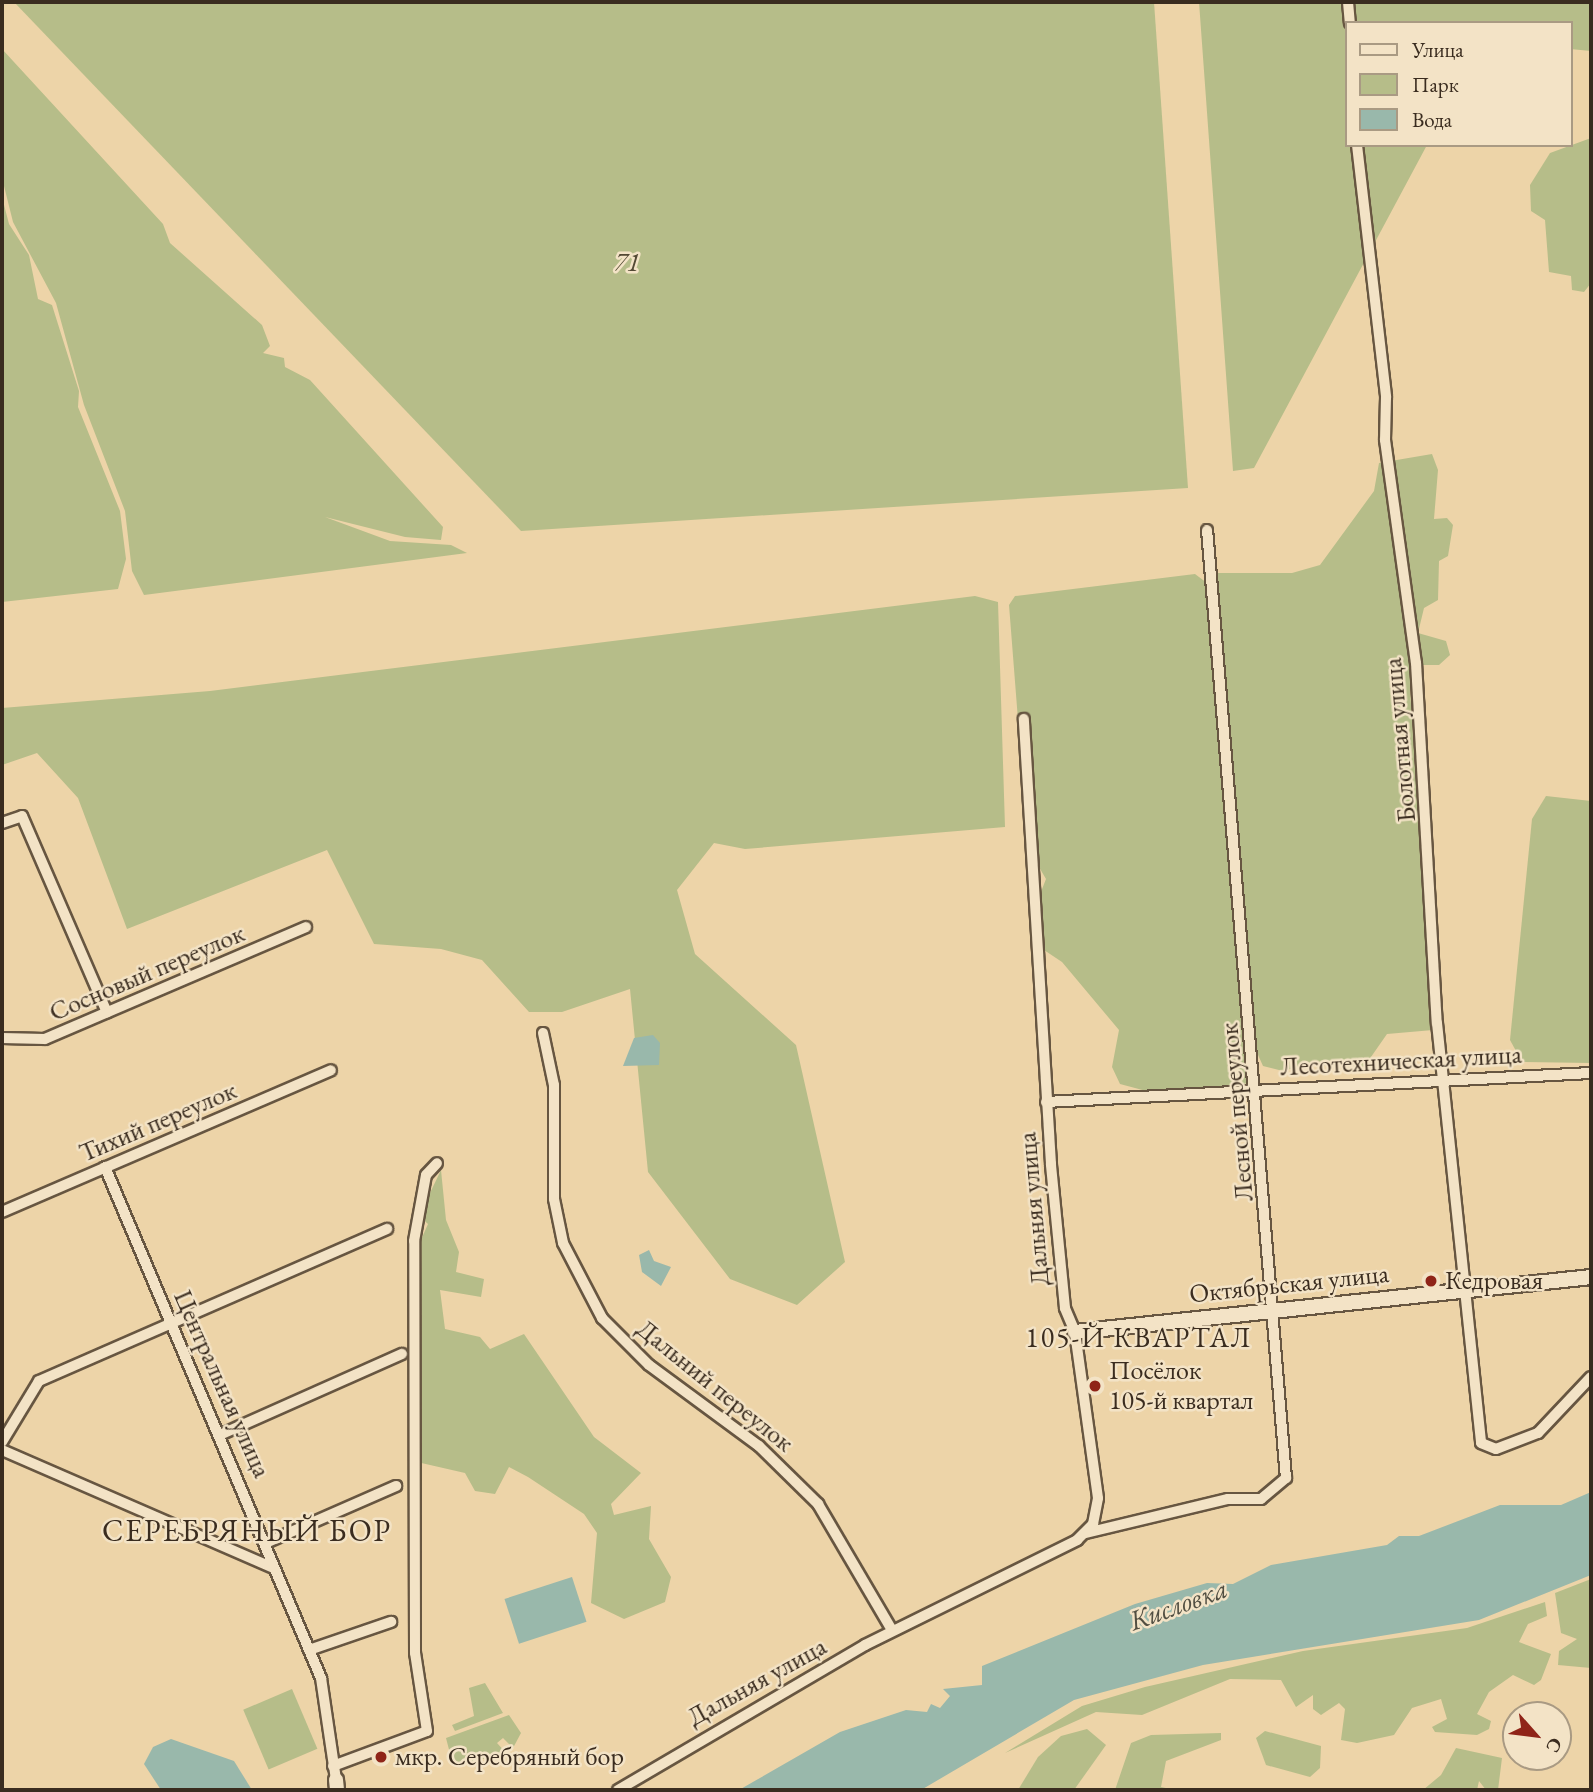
<!DOCTYPE html>
<meta charset="utf-8">
<style>
body{margin:0}
#map{position:relative;width:1593px;height:1792px;overflow:hidden;background:#edd4a8;font-family:"EB Garamond",serif}
div>[style]{position:absolute}
[style*='--x']{left:calc(var(--x)*1px);top:calc(var(--y)*1px);width:calc(var(--w)*1px);rotate:calc(var(--a)*1deg)}
.green>*{inset:0;background:#b6bd89;transform-origin:0 0}
.water>*{inset:0;background:#99b8ab;transform-origin:0 0}
.roads{filter:drop-shadow(2px 0 #675641) drop-shadow(-2px 0 #675641) drop-shadow(0 2px #675641) drop-shadow(0 -2px #675641)}
.street>*{height:10px;margin:-5px;padding:0 5px;transform-origin:5px;border-radius:5px;background:#f3e3c6}
.secondary>*{height:14px;margin:-7px;padding:0 7px;transform-origin:7px;border-radius:7px;background:#f3e3c6}
.dots>*{width:19px;height:19px;translate:-50% -50%;box-sizing:border-box;border:4px solid #f3e3c6;border-radius:50%}
span{translate:-50% -50%;white-space:nowrap;text-align:center;line-height:1.15;-webkit-text-stroke:5px #f3e3c6;paint-order:stroke}
.park-label{font-size:26px;color:#534934;font-style:italic}
.street-label{font-size:26px;color:#3a2c1f}
.poi-label{font-size:26px;color:#3a2c1f}
.left{translate:0 -50%;text-align:left}
.neighbourhood-label{font-size:28px;color:#3a2c1f;letter-spacing:2px}
.water-label{font-size:28px;color:#524f42;font-style:italic}
.quarter-label{font-size:30px;color:#3a2c1f;letter-spacing:2px}
.frame{position:absolute;inset:0;border:4px solid #3a2c1f;pointer-events:none}
.legend{position:absolute;left:1345px;top:21px;width:228px;height:126px;box-sizing:border-box;background:#f3e3c6;border:2px solid #a99a83;margin:0;padding:9px 12px;list-style:none;font-size:21px;color:#3a2c1f}
.legend li{display:flex;align-items:center;gap:14px;height:35px}
.legend b{width:35px;border:2px solid #a99a83}
.north{position:absolute;left:1502px;top:1701px;width:70px;height:70px;box-sizing:border-box;background:#f3e3c6;border:2px solid #a99a83;border-radius:50%;rotate:118deg;font-size:19px;font-weight:700;line-height:28px;text-align:center;color:#3a2c1f}
.north::after{content:'';display:block;margin:auto;width:24px;height:32px;background:#8f2418;clip-path:polygon(50% 0,100% 100%,50% 72%,0 100%)}
</style>
<div id="map">
<div class="green">
<div style="clip-path:polygon(14px 2px,1154px 2px,1188px 488px,521px 531px)"></div>
<div style="clip-path:polygon(1199px 2px,1591px 2px,1591px 51px,1570px 49px,1570px 23px,1346px 23px,1346px 145px,1427px 145px,1254px 468px,1233px 471px)"></div>
<div style="clip-path:polygon(2px 49px,163px 224px,170px 243px,262px 325px,270px 346px,263px 353px,284px 358px,285px 367px,310px 380px,443px 527px,441px 540px,405px 537px,325px 517px,390px 541px,451px 545px,467px 553px,144px 595px,132px 571px,125px 511px,84px 405px,56px 303px,13px 222px,2px 178px)"></div>
<div style="clip-path:polygon(1591px 138px,1591px 283px,1584px 292px,1572px 290px,1571px 276px,1549px 272px,1545px 220px,1531px 211px,1530px 185px,1550px 153px)"></div>
<div style="clip-path:polygon(2px 197px,9px 224px,29px 255px,38px 299px,52px 305px,79px 391px,78px 407px,120px 511px,126px 559px,118px 589px,2px 602px)"></div>
<div style="clip-path:polygon(1432px 454px,1438px 470px,1434px 519px,1447px 518px,1453px 525px,1448px 556px,1439px 561px,1438px 600px,1424px 608px,1418px 633px,1446px 641px,1450px 655px,1439px 665px,1421px 665px,1410px 689px,1433px 1030px,1387px 1034px,1364px 1067px,1304px 1065px,1283px 1071px,1263px 1066px,1254px 1046px,1215px 573px,1292px 573px,1320px 565px,1374px 491px,1379px 463px)"></div>
<div style="clip-path:polygon(1195px 574px,1207px 583px,1247px 1082px,1234px 1095px,1180px 1100px,1120px 1084px,1112px 1067px,1119px 1030px,1062px 962px,1041px 948px,1035px 907px,1046px 879px,1028px 848px,1009px 605px,1015px 596px)"></div>
<div style="clip-path:polygon(975px 596px,998px 602px,1005px 827px,745px 849px,714px 843px,677px 890px,695px 954px,796px 1045px,845px 1262px,797px 1305px,730px 1279px,648px 1172px,630px 989px,562px 1012px,529px 1012px,482px 960px,441px 949px,374px 944px,327px 850px,127px 929px,78px 798px,37px 753px,2px 765px,2px 708px,210px 691px)"></div>
<div style="clip-path:polygon(1546px 796px,1591px 801px,1591px 1063px,1522px 1062px,1510px 1040px,1532px 819px)"></div>
<div style="clip-path:polygon(441px 1170px,446px 1220px,459px 1252px,456px 1272px,484px 1279px,481px 1297px,440px 1290px,445px 1329px,480px 1337px,490px 1349px,524px 1334px,594px 1437px,641px 1473px,611px 1504px,614px 1515px,651px 1506px,649px 1539px,671px 1577px,665px 1602px,624px 1619px,591px 1603px,597px 1533px,584px 1514px,528px 1477px,509px 1467px,495px 1494px,475px 1491px,465px 1473px,417px 1462px,420px 1242px,428px 1224px,419px 1216px)"></div>
<div style="clip-path:polygon(1591px 1579px,1591px 1668px,1558px 1665px,1559px 1651px,1577px 1639px,1561px 1633px,1555px 1593px)"></div>
<div style="clip-path:polygon(1545px 1602px,1547px 1616px,1528px 1624px,1519px 1642px,1551px 1654px,1541px 1680px,1534px 1685px,1513px 1675px,1489px 1692px,1477px 1714px,1491px 1721px,1489px 1729px,1477px 1735px,1435px 1732px,1432px 1727px,1447px 1719px,1441px 1699px,1412px 1708px,1394px 1735px,1357px 1743px,1341px 1740px,1345px 1709px,1339px 1703px,1321px 1715px,1313px 1709px,1313px 1695px,1296px 1707px,1281px 1680px,1230px 1679px,1142px 1715px,1096px 1712px,1005px 1753px,1082px 1706px,1145px 1687px,1303px 1651px,1467px 1628px)"></div>
<div style="clip-path:polygon(485px 1683px,503px 1713px,455px 1731px,452px 1725px,474px 1716px,469px 1688px)"></div>
<div style="left:292px;top:1689px;width:65px;height:53px;rotate:67deg"></div>
<div style="clip-path:polygon(509px 1715px,521px 1733px,513px 1748px,503px 1738px,497px 1743px,507px 1754px,453px 1765px,446px 1738px)"></div>
<div style="clip-path:polygon(1087px 1729px,1106px 1745px,1074px 1790px,1018px 1790px,1038px 1757px,1061px 1736px)"></div>
<div style="clip-path:polygon(1265px 1731px,1321px 1746px,1320px 1768px,1310px 1777px,1266px 1765px,1256px 1738px)"></div>
<div style="clip-path:polygon(1221px 1733px,1221px 1740px,1166px 1761px,1161px 1787px,1175px 1790px,1115px 1790px,1131px 1743px,1151px 1735px)"></div>
<div style="clip-path:polygon(1456px 1748px,1502px 1758px,1498px 1790px,1486px 1790px,1479px 1781px,1477px 1790px,1423px 1790px,1441px 1775px)"></div>
</div>
<div class="water">
<div style="clip-path:polygon(653px 1035px,660px 1043px,659px 1065px,623px 1066px,634px 1038px)"></div>
<div style="clip-path:polygon(649px 1250px,654px 1261px,671px 1267px,661px 1286px,642px 1272px,639px 1255px)"></div>
<div style="clip-path:polygon(1591px 1492px,1591px 1575px,1479px 1620px,1203px 1665px,1074px 1700px,921px 1790px,739px 1790px,840px 1732px,906px 1710px,927px 1712px,931px 1704px,940px 1708px,950px 1696px,943px 1689px,982px 1685px,982px 1666px,1135px 1604px,1207px 1583px,1233px 1584px,1271px 1565px,1387px 1545px,1399px 1536px,1419px 1536px,1500px 1505px,1561px 1505px)"></div>
<div style="left:572px;top:1577px;width:47px;height:71px;rotate:72deg"></div>
<div style="clip-path:polygon(171px 1739px,234px 1761px,252px 1790px,161px 1790px,144px 1764px,153px 1747px)"></div>
</div>
<div class="roads">
<div class="street">
<div style="--x:1348;--y:2;--w:21;--a:85"></div>
<div style="--x:1357;--y:145;--w:254;--a:83.4"></div>
<div style="--x:1386;--y:397;--w:43;--a:91.3"></div>
<div style="--x:1385;--y:440;--w:225;--a:82.1"></div>
<div style="--x:1416;--y:663;--w:361;--a:86.7"></div>
<div style="--x:1437;--y:1023;--w:422;--a:84"></div>
<div style="--x:1481;--y:1443;--w:16;--a:22"></div>
<div style="--x:1496;--y:1449;--w:45;--a:-20.9"></div>
<div style="--x:1538;--y:1433;--w:77;--a:-46.6"></div>
<div style="--x:2;--y:823;--w:21;--a:-19"></div>
<div style="--x:22;--y:816;--w:214;--a:66.6"></div>
<div style="--x:543;--y:1033;--w:53;--a:78.1"></div>
<div style="--x:554;--y:1085;--w:114;--a:90"></div>
<div style="--x:554;--y:1199;--w:45;--a:78.4"></div>
<div style="--x:563;--y:1243;--w:85;--a:62.5"></div>
<div style="--x:602;--y:1318;--w:66;--a:45"></div>
<div style="--x:649;--y:1365;--w:137;--a:36.4"></div>
<div style="--x:759;--y:1446;--w:83;--a:44.5"></div>
<div style="--x:818;--y:1504;--w:146;--a:59.6"></div>
<div style="--x:2;--y:1038;--w:43;--a:1.3"></div>
<div style="--x:45;--y:1039;--w:284;--a:-23.2"></div>
<div style="--x:1046;--y:1102;--w:546;--a:-3.05"></div>
<div style="--x:105;--y:1167;--w:555;--a:67.09"></div>
<div style="--x:321;--y:1678;--w:103;--a:81.6"></div>
<div style="--x:2;--y:1212;--w:358;--a:-23.3"></div>
<div style="--x:222;--y:1434;--w:197;--a:-24"></div>
<div style="--x:2;--y:1442;--w:71;--a:-58.8"></div>
<div style="--x:39;--y:1381;--w:380;--a:-23.6"></div>
<div style="--x:2;--y:1450;--w:296;--a:23.5"></div>
<div style="--x:1086;--y:1533;--w:146;--a:-13.5"></div>
<div style="--x:1228;--y:1499;--w:33;--a:0"></div>
<div style="--x:1261;--y:1499;--w:33;--a:-40"></div>
<div style="--x:1286;--y:1478;--w:951;--a:-94.76"></div>
<div style="--x:268;--y:1542;--w:140;--a:-23.6"></div>
<div style="--x:309;--y:1650;--w:87;--a:-18.9"></div>
<div style="--x:333;--y:1766;--w:100;--a:-20.4"></div>
<div style="--x:427;--y:1731;--w:79;--a:-98.7"></div>
<div style="--x:415;--y:1653;--w:412;--a:-90.1"></div>
<div style="--x:414;--y:1241;--w:67;--a:-79.7"></div>
<div style="--x:426;--y:1175;--w:16;--a:-47"></div>
<div style="--x:618;--y:1790;--w:286;--a:-30.4"></div>
<div style="--x:865;--y:1645;--w:237;--a:-26.3"></div>
<div style="--x:1077;--y:1540;--w:23;--a:-45"></div>
<div style="--x:1093;--y:1524;--w:26;--a:-79"></div>
<div style="--x:1098;--y:1498;--w:168;--a:-97.9"></div>
<div style="--x:1075;--y:1332;--w:26;--a:-113"></div>
<div style="--x:1065;--y:1308;--w:145;--a:-95.6"></div>
<div style="--x:1051;--y:1164;--w:446;--a:-93.5"></div>
</div>
<div class="secondary">
<div style="--x:1075;--y:1332;--w:519;--a:-6.08"></div>
<div style="--x:336;--y:1780;--w:10;--a:84"></div>
</div>
</div>
<div class="dots">
<div style="left:1431px;top:1281px;background:#8f2418"></div>
<div style="left:1095px;top:1386px;background:#8f2418"></div>
<div style="left:381px;top:1757px;background:#8f2418"></div>
</div>
<div class="park-label">
<span style="left:627px;top:263px">71</span>
</div>
<div class="street-label">
<span style="left:1400px;top:740px;rotate:-95deg">Болотная улица</span>
<span style="left:147px;top:973px;rotate:-23deg">Сосновый переулок</span>
<span style="left:1401px;top:1061px;rotate:-3deg">Лесотехническая улица</span>
<span style="left:1237px;top:1112px;rotate:-95deg">Лесной переулок</span>
<span style="left:158px;top:1122px;rotate:-23deg">Тихий переулок</span>
<span style="left:1034px;top:1209px;rotate:-95deg">Дальняя улица</span>
<span style="left:1289px;top:1284px;rotate:-6deg">Октябрьская улица</span>
<span style="left:222px;top:1384px;rotate:66deg">Центральная улица</span>
<span style="left:715px;top:1386px;rotate:39deg">Дальний переулок</span>
<span style="left:757px;top:1682px;rotate:-29deg">Дальняя улица</span>
</div>
<div class="poi-label">
<span class="left" style="left:1445px;top:1281px">Кедровая</span>
<span class="left" style="left:1109px;top:1386px">Посёлок<br>105-й квартал</span>
<span class="left" style="left:395px;top:1757px">мкр. Серебряный бор</span>
</div>
<div class="neighbourhood-label">
<span style="left:1139px;top:1337px">105-Й КВАРТАЛ</span>
</div>
<div class="water-label">
<span style="left:1178px;top:1604px;rotate:-20deg">Кисловка</span>
</div>
<div class="quarter-label">
<span style="left:247px;top:1531px">СЕРЕБРЯНЫЙ БОР</span>
</div>
<div class="frame"></div>
<ul class="legend">
<li><b style="height:9px;background:#f3e3c6"></b>Улица</li>
<li><b style="height:19px;background:#b6bd89"></b>Парк</li>
<li><b style="height:19px;background:#99b8ab"></b>Вода</li>
</ul>
<div class="north">С</div>
</div>
